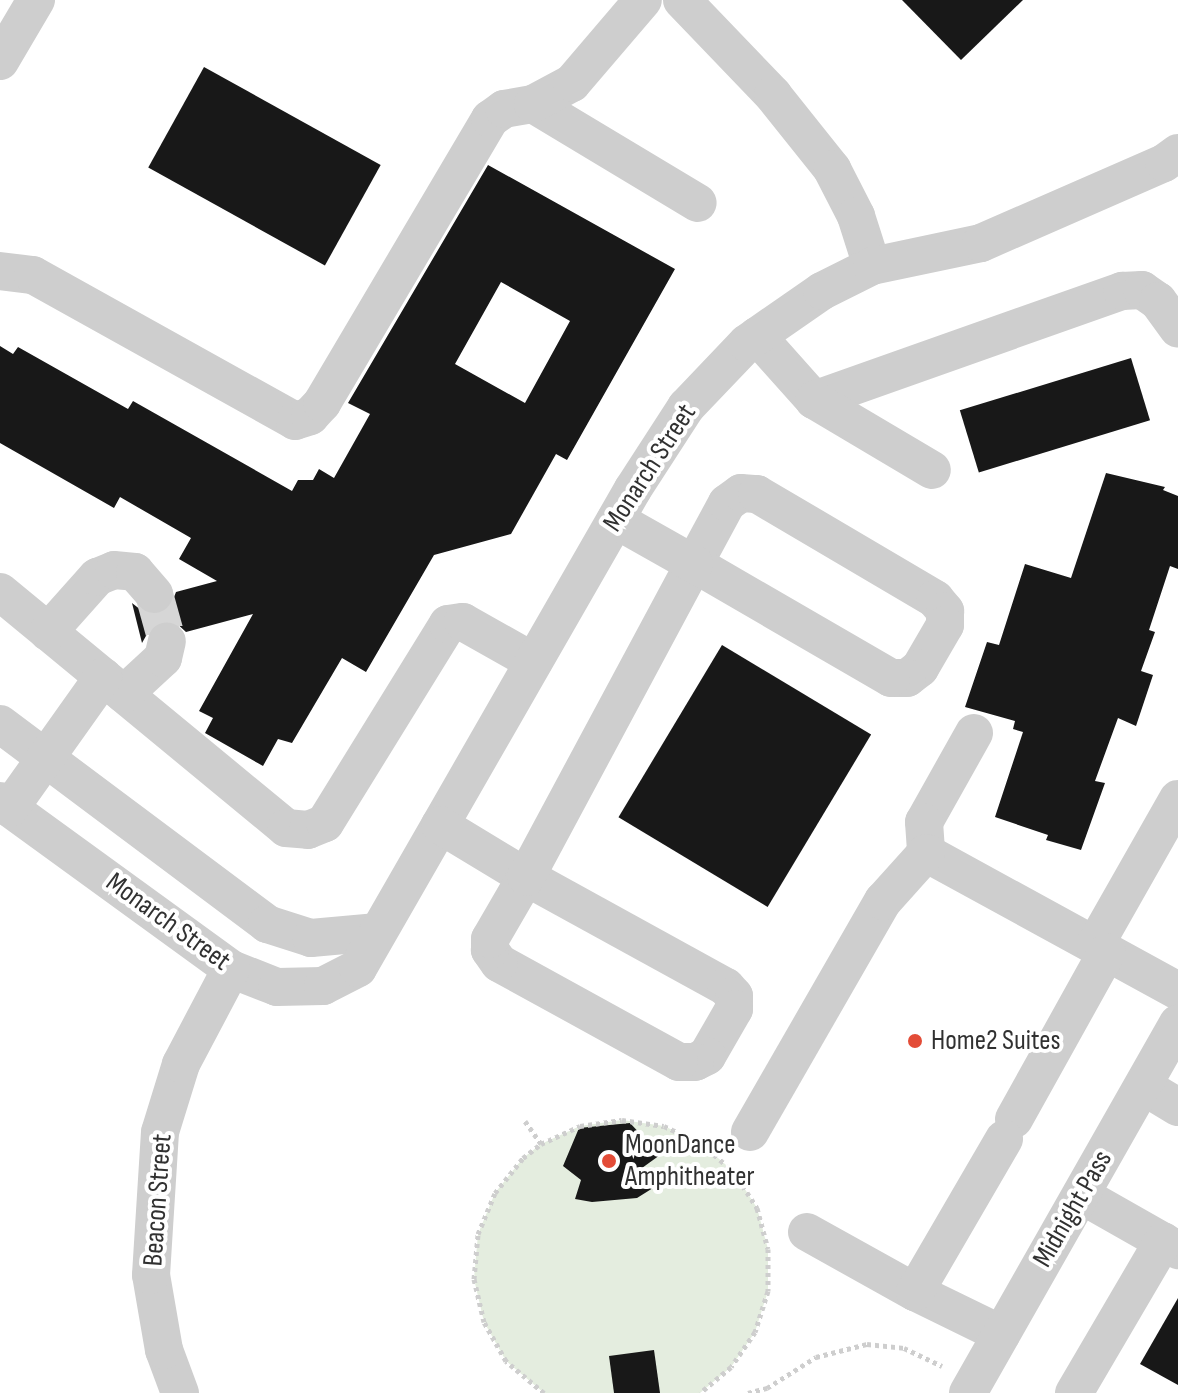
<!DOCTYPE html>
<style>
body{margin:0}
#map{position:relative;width:1178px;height:1393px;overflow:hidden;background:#fff;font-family:"Sofia Sans Condensed",sans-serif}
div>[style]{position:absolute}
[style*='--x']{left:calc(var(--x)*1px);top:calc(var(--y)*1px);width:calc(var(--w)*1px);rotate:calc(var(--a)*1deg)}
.green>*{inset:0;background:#e4eddf}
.building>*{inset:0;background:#181818;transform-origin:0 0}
.minor-tunnel>*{height:38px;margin-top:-19px;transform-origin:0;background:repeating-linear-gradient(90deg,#d6d6d6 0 38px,transparent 0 57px)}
.path>*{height:5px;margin-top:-2.5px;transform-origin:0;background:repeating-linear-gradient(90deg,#cecece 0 4px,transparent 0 8px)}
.minor>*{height:38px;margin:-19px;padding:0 19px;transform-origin:19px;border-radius:19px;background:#cecece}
.dots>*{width:22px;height:22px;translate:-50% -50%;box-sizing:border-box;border:4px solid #fff;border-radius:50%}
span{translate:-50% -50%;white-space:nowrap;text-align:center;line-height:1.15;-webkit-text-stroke:8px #fff;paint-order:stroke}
.street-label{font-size:28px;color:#313131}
.poi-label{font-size:28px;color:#313131}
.left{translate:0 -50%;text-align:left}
</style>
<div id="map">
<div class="green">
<div style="clip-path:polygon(622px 1120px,664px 1126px,702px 1144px,734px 1172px,757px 1208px,768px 1249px,768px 1291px,755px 1332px,731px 1367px,700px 1393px,544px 1393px,506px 1361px,484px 1322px,474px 1279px,478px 1234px,495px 1193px,523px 1158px,541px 1144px,580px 1126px)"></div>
</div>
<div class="building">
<div style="clip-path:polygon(902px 0,1023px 0,961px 60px)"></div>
<div style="left:204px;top:67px;width:202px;height:115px;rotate:29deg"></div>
<div style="clip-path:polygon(evenodd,488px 165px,675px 269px,567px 460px,556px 454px,511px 534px,434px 555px,366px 672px,342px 658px,292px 743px,278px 739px,263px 766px,205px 733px,213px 718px,199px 711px,253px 614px,186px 632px,173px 620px,161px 620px,151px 627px,142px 643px,132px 603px,146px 614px,159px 615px,169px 610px,176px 592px,217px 581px,179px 559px,191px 538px,120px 497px,114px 508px,0 443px,0 346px,13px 354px,18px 347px,128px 409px,133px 401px,292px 491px,298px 480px,313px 480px,319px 469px,334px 478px,370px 414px,348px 403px,488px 165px,501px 282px,570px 321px,525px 403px,455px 364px,501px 282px)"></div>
<div style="left:1131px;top:358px;width:65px;height:179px;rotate:73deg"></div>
<div style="clip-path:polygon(1106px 473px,1165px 487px,1163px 490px,1178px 496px,1178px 569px,1170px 566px,1149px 630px,1155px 632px,1141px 671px,1153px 675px,1136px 726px,1118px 718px,1095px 781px,1105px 783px,1081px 850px,1046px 840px,1048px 835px,995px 817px,1023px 732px,1013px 729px,1015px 721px,965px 707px,987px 642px,999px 645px,1025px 564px,1071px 578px)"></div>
<div style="left:722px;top:645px;width:174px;height:201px;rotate:31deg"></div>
<div style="clip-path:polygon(630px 1123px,660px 1155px,642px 1168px,653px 1188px,637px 1198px,592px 1202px,575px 1199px,581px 1180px,563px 1166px,579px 1128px)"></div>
<div style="clip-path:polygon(1178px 1298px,1178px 1385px,1140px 1364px)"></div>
<div style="clip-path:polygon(654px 1350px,660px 1393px,614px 1393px,609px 1356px)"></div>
</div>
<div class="minor-tunnel">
<div style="--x:154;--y:594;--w:49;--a:74.5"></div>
</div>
<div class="path">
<div style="--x:525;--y:1121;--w:28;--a:55"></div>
<div style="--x:544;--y:1393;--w:50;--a:-139.9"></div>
<div style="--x:506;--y:1361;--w:45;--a:-119.4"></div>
<div style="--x:484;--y:1322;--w:44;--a:-103.1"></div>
<div style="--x:474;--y:1279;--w:45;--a:-84.9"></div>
<div style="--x:478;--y:1234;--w:44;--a:-67.5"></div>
<div style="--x:495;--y:1193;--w:45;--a:-51.3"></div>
<div style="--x:523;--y:1158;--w:23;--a:-38"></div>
<div style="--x:541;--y:1144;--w:43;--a:-24.8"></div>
<div style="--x:580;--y:1126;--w:42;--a:-8.1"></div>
<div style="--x:622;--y:1120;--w:42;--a:8.1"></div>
<div style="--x:664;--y:1126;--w:42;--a:25.3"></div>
<div style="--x:702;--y:1144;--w:43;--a:41.2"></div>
<div style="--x:734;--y:1172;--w:43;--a:57.4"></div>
<div style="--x:757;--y:1208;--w:42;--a:75"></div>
<div style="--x:768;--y:1249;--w:42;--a:90"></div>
<div style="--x:768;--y:1291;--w:43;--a:107.6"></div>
<div style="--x:755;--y:1332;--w:42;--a:124.4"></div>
<div style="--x:731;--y:1367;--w:40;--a:140"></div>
<div style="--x:748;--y:1393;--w:20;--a:-15"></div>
<div style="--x:767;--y:1388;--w:58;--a:-32.3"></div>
<div style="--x:816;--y:1357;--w:53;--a:-14.3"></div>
<div style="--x:867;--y:1344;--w:37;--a:6"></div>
<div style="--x:904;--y:1348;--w:42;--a:25.3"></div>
</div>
<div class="minor">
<div style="--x:682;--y:0;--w:132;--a:46.2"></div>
<div style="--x:773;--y:95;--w:95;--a:51.4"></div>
<div style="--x:832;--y:169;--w:53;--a:62.9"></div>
<div style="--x:856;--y:216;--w:52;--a:72.3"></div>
<div style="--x:0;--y:61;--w:71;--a:-59.5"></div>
<div style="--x:533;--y:104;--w:192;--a:31"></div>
<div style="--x:0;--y:271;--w:33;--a:7"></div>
<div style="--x:33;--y:275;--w:300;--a:29.1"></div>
<div style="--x:295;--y:421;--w:16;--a:-18"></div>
<div style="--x:310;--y:416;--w:18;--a:-47"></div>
<div style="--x:322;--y:403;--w:330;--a:-59.4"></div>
<div style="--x:490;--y:119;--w:17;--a:-36"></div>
<div style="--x:504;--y:109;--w:29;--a:-10"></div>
<div style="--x:533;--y:104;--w:44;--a:-28.3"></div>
<div style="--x:572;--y:83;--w:109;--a:-49.5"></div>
<div style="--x:757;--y:336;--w:86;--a:48.3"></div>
<div style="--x:814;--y:400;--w:327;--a:-19.5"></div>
<div style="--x:1122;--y:291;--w:20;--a:-3"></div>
<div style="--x:1142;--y:290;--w:19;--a:35"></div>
<div style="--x:1158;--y:301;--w:34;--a:54"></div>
<div style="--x:814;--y:400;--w:137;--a:30.7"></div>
<div style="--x:0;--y:592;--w:371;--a:39.5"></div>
<div style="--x:286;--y:828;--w:22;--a:5"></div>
<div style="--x:308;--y:830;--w:18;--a:-22"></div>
<div style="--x:325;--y:823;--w:234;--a:-58.3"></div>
<div style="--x:448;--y:624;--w:15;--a:-8"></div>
<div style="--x:463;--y:622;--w:81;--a:29.4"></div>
<div style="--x:48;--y:632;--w:74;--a:-48.3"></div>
<div style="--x:97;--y:577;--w:18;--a:-22"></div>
<div style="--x:114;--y:570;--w:21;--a:5"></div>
<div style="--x:135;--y:572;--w:29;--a:49"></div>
<div style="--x:124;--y:694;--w:53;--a:-42.7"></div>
<div style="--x:163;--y:658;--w:17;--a:-77"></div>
<div style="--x:0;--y:724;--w:334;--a:36.8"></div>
<div style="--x:267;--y:924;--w:46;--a:17.7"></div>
<div style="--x:311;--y:938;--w:67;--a:-5.1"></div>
<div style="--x:974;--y:733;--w:102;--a:119.3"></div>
<div style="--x:924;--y:822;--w:31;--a:86"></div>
<div style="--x:926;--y:853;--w:287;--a:28.7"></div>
<div style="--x:0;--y:801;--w:286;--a:36"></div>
<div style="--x:231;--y:969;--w:49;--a:21.4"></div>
<div style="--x:277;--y:987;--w:46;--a:-1.2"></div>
<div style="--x:323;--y:986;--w:39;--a:-27"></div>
<div style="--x:358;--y:968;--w:552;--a:-60.14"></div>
<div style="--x:633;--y:489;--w:98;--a:-57.1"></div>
<div style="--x:686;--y:407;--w:88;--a:-46.4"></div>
<div style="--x:747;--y:343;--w:91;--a:-34.7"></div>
<div style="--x:822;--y:291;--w:56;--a:-26.6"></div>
<div style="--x:872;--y:266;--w:111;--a:-11.9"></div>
<div style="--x:981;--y:243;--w:200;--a:-23.6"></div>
<div style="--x:1164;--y:163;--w:17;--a:-36"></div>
<div style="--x:10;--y:808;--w:161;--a:-54.6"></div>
<div style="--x:440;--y:825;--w:100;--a:31.2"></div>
<div style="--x:526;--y:877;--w:228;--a:28.8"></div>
<div style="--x:726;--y:987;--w:12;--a:48"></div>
<div style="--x:734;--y:996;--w:13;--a:90"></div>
<div style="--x:734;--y:1009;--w:54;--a:119.9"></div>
<div style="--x:707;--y:1056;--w:13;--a:153"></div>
<div style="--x:695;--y:1062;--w:16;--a:180"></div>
<div style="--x:679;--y:1062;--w:205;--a:-151.2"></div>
<div style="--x:499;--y:963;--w:16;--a:-125"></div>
<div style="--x:490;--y:950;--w:11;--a:-90"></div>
<div style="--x:490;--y:939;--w:72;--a:-59.9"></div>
<div style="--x:526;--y:877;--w:355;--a:-61.8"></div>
<div style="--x:694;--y:564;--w:69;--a:-61.6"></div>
<div style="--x:727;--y:503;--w:17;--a:-36"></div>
<div style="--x:741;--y:493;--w:16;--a:4"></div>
<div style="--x:757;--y:494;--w:207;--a:30.5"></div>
<div style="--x:935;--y:599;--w:16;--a:50"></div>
<div style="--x:945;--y:611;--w:14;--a:90"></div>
<div style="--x:945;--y:625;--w:50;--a:120.2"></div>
<div style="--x:920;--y:668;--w:16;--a:142"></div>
<div style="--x:907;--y:678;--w:16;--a:180"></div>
<div style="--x:891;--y:678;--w:228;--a:-149.9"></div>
<div style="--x:694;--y:564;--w:90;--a:-150.6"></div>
<div style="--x:1095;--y:945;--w:168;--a:-60.4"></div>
<div style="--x:1143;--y:1086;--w:41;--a:31"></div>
<div style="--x:1014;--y:1119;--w:191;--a:-60.9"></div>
<div style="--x:750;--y:1132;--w:267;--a:-60.1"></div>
<div style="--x:883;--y:901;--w:64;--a:-48.1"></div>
<div style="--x:1081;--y:1195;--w:112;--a:29.6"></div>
<div style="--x:807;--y:1232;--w:124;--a:29.1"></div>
<div style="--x:915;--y:1292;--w:96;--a:26"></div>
<div style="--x:915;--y:1292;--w:177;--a:-59.8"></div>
<div style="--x:180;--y:1393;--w:46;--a:-110.4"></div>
<div style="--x:164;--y:1350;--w:76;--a:-99.8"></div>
<div style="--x:151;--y:1275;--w:143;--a:-86.4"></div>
<div style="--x:160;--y:1132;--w:71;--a:-72.8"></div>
<div style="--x:181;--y:1064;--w:107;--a:-62.2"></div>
<div style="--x:968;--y:1393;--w:425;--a:-60.4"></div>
<div style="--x:1074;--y:1393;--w:176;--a:-59.6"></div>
</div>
<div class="dots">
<div style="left:915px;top:1041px;background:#e34c37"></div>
<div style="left:609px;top:1161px;background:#e34c37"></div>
</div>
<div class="street-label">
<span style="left:650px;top:468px;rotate:-57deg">Monarch Street</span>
<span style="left:168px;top:922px;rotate:36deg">Monarch Street</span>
<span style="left:158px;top:1200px;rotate:-86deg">Beacon Street</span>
<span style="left:1073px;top:1209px;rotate:-60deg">Midnight Pass</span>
</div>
<div class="poi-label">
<span class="left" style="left:931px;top:1041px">Home2 Suites</span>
<span class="left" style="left:625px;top:1161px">MoonDance<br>Amphitheater</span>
</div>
</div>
